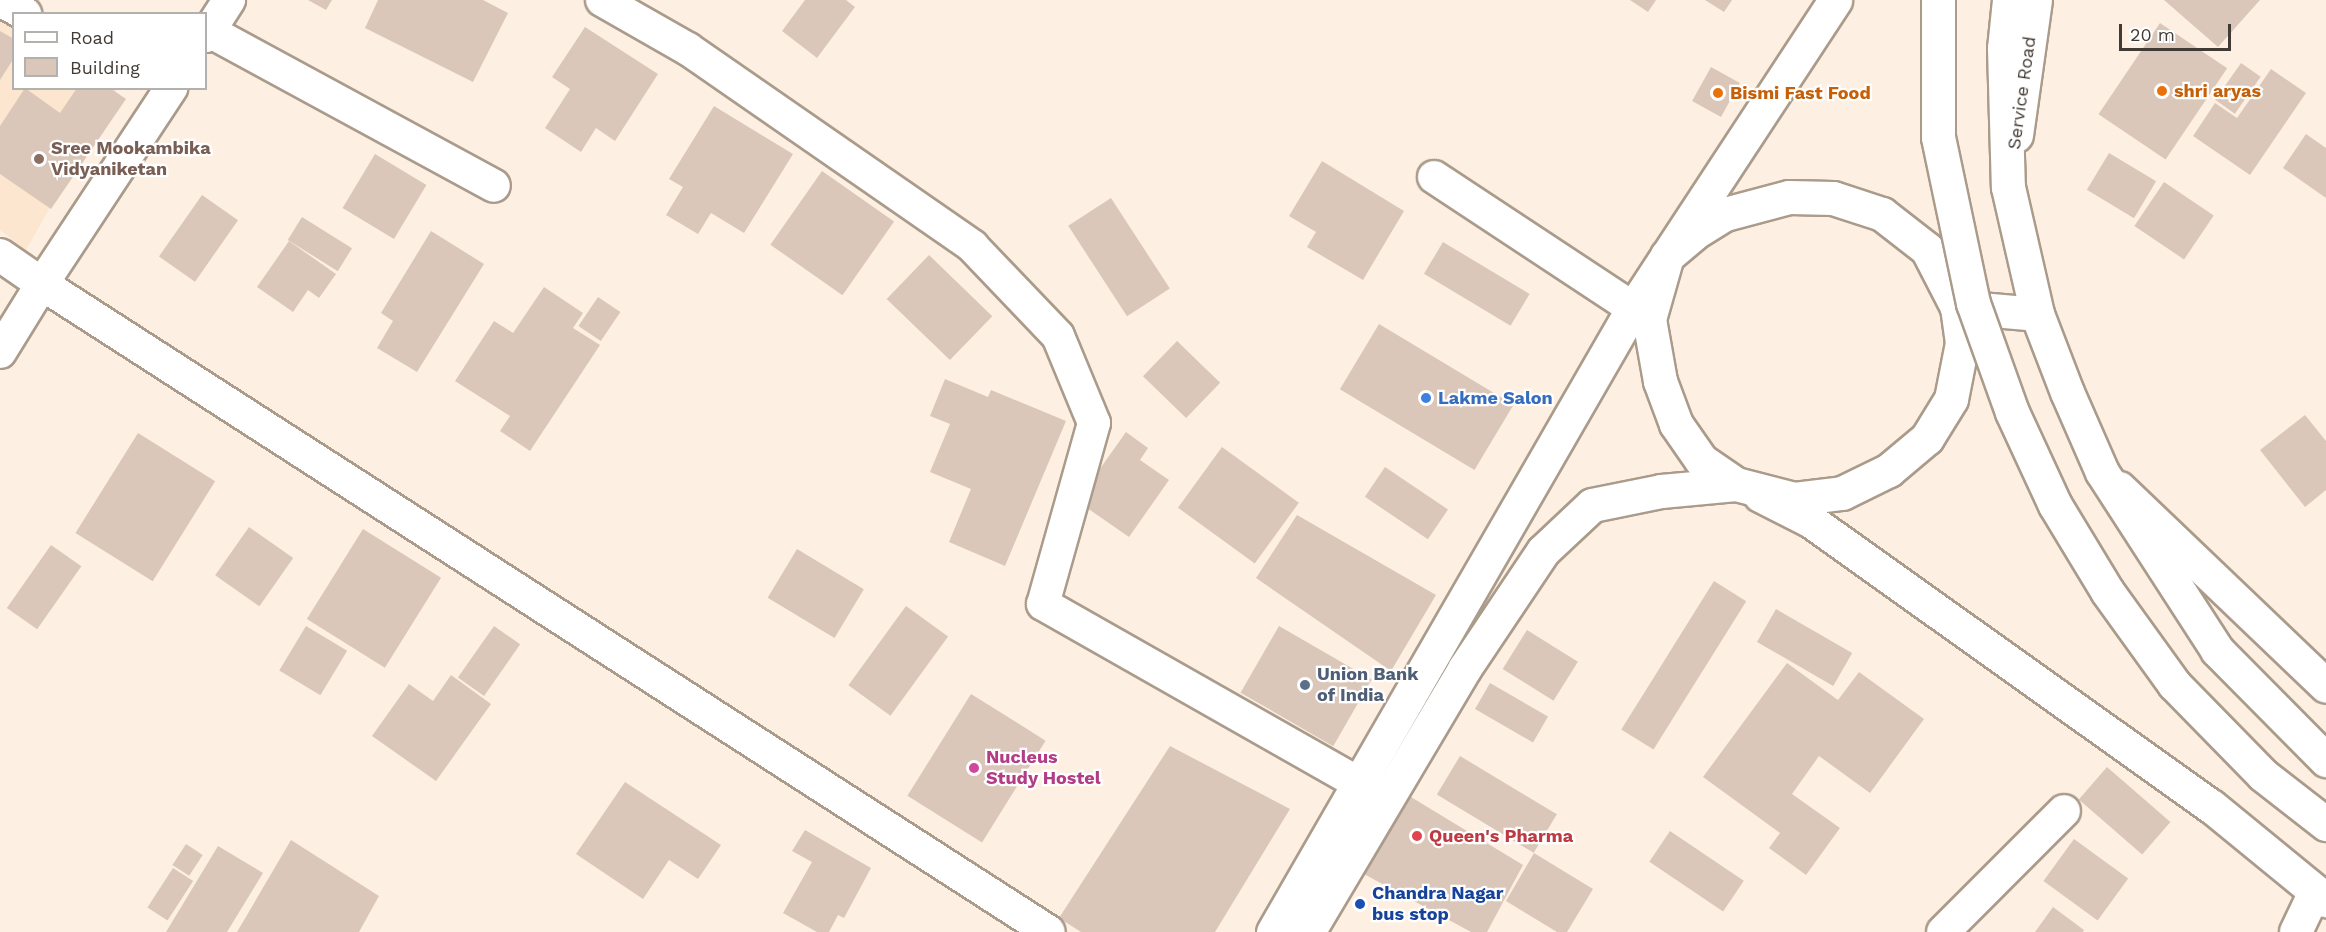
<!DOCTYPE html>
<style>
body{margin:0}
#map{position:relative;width:2326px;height:932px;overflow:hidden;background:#fdf0e2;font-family:"Work Sans",sans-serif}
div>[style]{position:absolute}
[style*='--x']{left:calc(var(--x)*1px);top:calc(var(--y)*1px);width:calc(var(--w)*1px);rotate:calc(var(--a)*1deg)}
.built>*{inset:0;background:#fce6cf}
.building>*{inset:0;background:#dac7b9;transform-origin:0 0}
.roads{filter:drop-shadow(2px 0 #aa9b8b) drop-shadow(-2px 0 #aa9b8b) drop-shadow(0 2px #aa9b8b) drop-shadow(0 -2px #aa9b8b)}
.minor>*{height:32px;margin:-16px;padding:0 16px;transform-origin:16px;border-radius:16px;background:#fff}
.tertiary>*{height:33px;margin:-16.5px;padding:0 16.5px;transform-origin:16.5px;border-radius:16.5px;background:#fff}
.trunk>*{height:33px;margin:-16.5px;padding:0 16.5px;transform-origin:16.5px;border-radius:16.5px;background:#fff}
.bridges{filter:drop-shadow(2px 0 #aa9b8b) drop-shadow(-2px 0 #aa9b8b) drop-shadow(0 2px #aa9b8b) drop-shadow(0 -2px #aa9b8b)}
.trunk-bridge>*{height:33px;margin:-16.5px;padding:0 16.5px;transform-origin:16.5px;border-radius:16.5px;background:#fff}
.dots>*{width:16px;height:16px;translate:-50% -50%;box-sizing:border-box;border:3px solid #fff;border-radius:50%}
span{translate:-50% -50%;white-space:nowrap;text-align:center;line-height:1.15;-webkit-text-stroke:4.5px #fff;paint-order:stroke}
.food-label{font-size:18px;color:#c56008;font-weight:700}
.left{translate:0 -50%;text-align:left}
.street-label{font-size:18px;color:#423b35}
.education-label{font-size:18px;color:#785e54;font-weight:700}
.shop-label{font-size:18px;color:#366cbe;font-weight:700}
.service-label{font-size:18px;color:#4e5e75;font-weight:700}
.hotel-label{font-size:18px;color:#b23c85;font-weight:700}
.health-label{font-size:18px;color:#be3a42;font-weight:700}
.transit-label{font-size:18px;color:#164399;font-weight:700}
.legend{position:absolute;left:12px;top:12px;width:195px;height:78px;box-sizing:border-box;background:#fff;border:2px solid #b3b1ae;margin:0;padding:8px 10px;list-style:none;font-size:18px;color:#423b35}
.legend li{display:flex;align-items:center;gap:12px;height:30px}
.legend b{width:30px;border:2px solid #b3b1ae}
.scale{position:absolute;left:2119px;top:24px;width:112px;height:27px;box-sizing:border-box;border:3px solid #423b35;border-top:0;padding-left:8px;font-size:18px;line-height:21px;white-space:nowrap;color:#423b35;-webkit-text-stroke:4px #fff;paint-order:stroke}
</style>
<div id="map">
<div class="built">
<div style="clip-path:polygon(0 2px,14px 14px,14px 88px,117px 89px,26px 250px,0 230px)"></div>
</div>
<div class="building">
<div style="clip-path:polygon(308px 0,332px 0,326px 10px)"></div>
<div style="clip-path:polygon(378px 0,483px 0,508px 13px,473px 82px,365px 28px)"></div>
<div style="clip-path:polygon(805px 0,846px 0,855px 7px,817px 58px,782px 31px)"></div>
<div style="clip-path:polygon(1630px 0,1656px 0,1648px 12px)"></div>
<div style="clip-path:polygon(1705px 0,1732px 0,1724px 12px)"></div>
<div style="clip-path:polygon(2164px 0,2260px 0,2218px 47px)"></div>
<div style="left:2160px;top:23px;width:81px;height:110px;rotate:34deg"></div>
<div style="clip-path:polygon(585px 27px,658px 74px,615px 141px,596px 128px,581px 152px,545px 128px,570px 89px,552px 77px)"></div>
<div style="clip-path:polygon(0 31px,14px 39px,14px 58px,0 80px)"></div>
<div style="left:2241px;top:63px;width:24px;height:45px;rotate:35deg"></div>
<div style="left:1711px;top:67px;width:33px;height:39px;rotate:29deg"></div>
<div style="clip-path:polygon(2271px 69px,2306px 93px,2250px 175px,2193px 136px,2215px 103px,2237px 118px)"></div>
<div style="clip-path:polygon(25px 88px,60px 113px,77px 88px,110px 88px,126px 99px,51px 209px,0 174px,0 126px)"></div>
<div style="clip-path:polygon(714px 106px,793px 154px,744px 233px,711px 213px,698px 234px,666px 215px,683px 187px,669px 179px)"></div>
<div style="clip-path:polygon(2306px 134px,2326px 148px,2326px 198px,2283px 168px)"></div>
<div style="left:2109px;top:153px;width:55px;height:43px;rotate:31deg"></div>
<div style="left:375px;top:154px;width:60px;height:63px;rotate:31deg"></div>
<div style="clip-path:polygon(1322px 161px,1404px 211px,1363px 280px,1307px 247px,1316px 232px,1289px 216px)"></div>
<div style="left:822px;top:171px;width:88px;height:90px;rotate:35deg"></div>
<div style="left:2164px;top:182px;width:60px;height:53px;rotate:34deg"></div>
<div style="left:202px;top:195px;width:44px;height:75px;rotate:35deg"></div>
<div style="left:1111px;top:198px;width:108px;height:51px;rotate:57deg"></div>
<div style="left:302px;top:217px;width:59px;height:27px;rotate:32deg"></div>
<div style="clip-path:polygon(431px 231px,484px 264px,417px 372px,377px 348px,393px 321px,381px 313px)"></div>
<div style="clip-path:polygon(289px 241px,336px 274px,319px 298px,308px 290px,293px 312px,257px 287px)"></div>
<div style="left:1443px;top:242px;width:101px;height:37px;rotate:31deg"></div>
<div style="left:929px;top:255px;width:88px;height:61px;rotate:44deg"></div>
<div style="clip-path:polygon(544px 287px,583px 313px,573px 328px,600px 345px,530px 451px,500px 431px,510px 416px,455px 381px,494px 321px,513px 333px)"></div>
<div style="left:598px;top:297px;width:27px;height:35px;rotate:34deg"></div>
<div style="left:1379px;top:324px;width:157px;height:76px;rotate:31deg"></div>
<div style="left:1177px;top:341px;width:60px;height:49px;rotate:44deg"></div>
<div style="clip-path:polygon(945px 379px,988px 397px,991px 390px,1066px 421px,1005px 566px,949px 542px,971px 489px,930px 472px,950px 424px,930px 416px)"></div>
<div style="clip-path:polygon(2305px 415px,2326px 441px,2326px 490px,2305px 507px,2260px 450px)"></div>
<div style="clip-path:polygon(1126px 432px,1148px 448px,1140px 460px,1169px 480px,1129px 537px,1077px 501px)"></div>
<div style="left:138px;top:433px;width:91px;height:118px;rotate:32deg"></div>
<div style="left:1222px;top:447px;width:95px;height:75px;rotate:36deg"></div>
<div style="left:1385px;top:467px;width:76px;height:36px;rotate:34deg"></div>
<div style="clip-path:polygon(1297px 515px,1436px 595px,1391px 671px,1256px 578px)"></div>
<div style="left:249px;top:527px;width:54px;height:59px;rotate:35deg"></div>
<div style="left:363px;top:529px;width:92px;height:106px;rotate:32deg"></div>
<div style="left:51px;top:545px;width:37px;height:77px;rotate:35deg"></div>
<div style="left:797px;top:549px;width:78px;height:57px;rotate:31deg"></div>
<div style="left:1714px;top:581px;width:38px;height:175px;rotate:32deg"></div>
<div style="left:906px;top:606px;width:52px;height:98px;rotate:36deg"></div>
<div style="left:1776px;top:609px;width:88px;height:38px;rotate:30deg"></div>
<div style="left:306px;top:626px;width:48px;height:52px;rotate:31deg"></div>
<div style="left:494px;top:626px;width:32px;height:63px;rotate:35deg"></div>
<div style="left:1279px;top:626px;width:107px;height:77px;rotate:30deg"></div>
<div style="left:1527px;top:630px;width:60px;height:46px;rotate:32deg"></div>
<div style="clip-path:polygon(1787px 663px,1838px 700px,1859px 672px,1924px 719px,1870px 793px,1819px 756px,1792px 794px,1840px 828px,1806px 875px,1769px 848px,1780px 833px,1703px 777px)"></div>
<div style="clip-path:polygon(451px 675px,491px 704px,436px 781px,372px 736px,409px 684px,433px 701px)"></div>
<div style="left:1490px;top:683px;width:67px;height:30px;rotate:30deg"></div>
<div style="left:971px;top:694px;width:88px;height:120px;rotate:32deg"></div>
<div style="clip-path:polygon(1170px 746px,1290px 809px,1215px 932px,1081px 932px,1059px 918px)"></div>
<div style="left:1460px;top:756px;width:113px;height:45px;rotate:31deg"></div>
<div style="left:2107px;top:767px;width:84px;height:43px;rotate:41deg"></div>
<div style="clip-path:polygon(625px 782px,721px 845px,698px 879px,669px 860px,643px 899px,576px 854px)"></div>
<div style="clip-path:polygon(1406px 794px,1523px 865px,1487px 932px,1471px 932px,1364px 874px)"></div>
<div style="clip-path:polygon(805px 830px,871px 868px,844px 918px,838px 915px,829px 932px,817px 932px,783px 913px,812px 862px,792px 851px)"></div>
<div style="left:1670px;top:831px;width:89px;height:37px;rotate:34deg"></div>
<div style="left:2074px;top:839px;width:67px;height:52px;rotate:36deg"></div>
<div style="clip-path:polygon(291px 840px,379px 896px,359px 932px,237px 932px)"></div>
<div style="left:186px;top:844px;width:20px;height:25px;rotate:33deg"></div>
<div style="clip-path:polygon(218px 846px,263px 873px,227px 932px,166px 932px)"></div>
<div style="clip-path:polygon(1534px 853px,1593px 889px,1567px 932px,1557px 932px,1506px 901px)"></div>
<div style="left:173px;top:868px;width:24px;height:47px;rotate:33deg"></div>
<div style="clip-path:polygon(2053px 907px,2084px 930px,2083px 932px,2035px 932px)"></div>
</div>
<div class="roads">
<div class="minor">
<div style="--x:0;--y:0;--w:29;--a:29"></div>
<div style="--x:602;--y:0;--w:99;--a:29.7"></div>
<div style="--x:688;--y:49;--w:346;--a:34.7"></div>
<div style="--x:972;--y:246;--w:124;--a:46.3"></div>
<div style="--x:1058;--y:336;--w:94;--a:67.5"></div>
<div style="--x:1094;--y:423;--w:188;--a:105.7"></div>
<div style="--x:1043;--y:604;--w:366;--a:29.6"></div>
<div style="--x:209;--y:31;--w:324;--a:28.5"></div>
<div style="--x:206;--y:36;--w:43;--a:-57.4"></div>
<div style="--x:1434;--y:177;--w:238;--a:33.4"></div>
<div style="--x:0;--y:255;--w:51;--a:34.6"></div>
<div style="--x:42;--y:284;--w:235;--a:-56.6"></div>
<div style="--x:0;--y:352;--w:80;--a:-58.3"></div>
<div style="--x:42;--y:284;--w:1197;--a:32.76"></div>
<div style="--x:1943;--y:932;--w:171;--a:-45"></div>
<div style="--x:2296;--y:932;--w:44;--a:-64.6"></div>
</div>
<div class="tertiary">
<div style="--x:2016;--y:135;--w:136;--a:-82"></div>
<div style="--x:1671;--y:250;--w:299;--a:-56.7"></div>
<div style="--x:2119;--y:488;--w:286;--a:43.7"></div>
<div style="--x:1760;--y:495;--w:57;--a:27"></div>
<div style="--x:1811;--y:521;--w:491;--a:35.5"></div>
<div style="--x:2211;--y:806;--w:149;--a:39.3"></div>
</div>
<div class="trunk">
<div style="--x:2009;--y:0;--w:48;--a:95.9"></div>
<div style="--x:2004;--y:48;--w:139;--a:88.4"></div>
<div style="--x:2008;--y:187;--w:130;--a:77.1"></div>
<div style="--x:2037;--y:314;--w:84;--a:69"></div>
<div style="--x:2067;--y:392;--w:87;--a:66.4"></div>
<div style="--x:2102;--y:472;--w:212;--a:57.1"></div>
<div style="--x:2217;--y:650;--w:155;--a:45.3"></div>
<div style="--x:1957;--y:307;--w:80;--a:5"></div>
<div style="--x:1273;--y:932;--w:720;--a:-60.02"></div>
<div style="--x:1633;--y:308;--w:62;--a:-56.8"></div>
<div style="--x:1667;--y:256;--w:35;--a:-40"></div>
<div style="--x:1694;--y:233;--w:36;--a:-32"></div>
<div style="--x:1725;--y:214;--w:66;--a:-14.9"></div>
<div style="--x:1789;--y:197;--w:44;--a:1.3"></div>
<div style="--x:1833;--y:198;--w:52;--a:18.1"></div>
<div style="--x:1882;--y:214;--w:57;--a:37.9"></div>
<div style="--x:1927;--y:249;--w:65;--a:62.7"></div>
<div style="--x:1957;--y:307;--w:36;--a:82"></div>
<div style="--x:1962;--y:343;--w:57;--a:101.1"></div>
<div style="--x:1951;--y:399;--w:46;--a:121.6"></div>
<div style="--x:1927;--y:438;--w:50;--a:139.9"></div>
<div style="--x:1889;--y:470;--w:52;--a:153.9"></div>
<div style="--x:1842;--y:493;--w:48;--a:172.9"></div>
<div style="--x:1794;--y:499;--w:60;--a:-165.5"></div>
<div style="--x:1736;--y:484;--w:42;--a:-145.6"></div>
<div style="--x:1701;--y:460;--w:44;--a:-124.8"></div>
<div style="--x:1676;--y:424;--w:46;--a:-110.4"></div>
<div style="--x:1660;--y:381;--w:63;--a:-100.1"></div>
<div style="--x:1649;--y:319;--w:66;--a:-74.1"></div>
<div style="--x:1308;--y:932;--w:306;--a:-59.3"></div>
<div style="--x:1464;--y:669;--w:142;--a:-56.2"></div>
<div style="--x:1543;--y:551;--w:67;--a:-43.2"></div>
<div style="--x:1592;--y:505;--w:70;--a:-11.5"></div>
<div style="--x:1661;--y:491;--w:75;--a:-5.3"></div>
</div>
</div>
<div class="bridges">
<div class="trunk-bridge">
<div style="--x:1938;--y:0;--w:137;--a:90"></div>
<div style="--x:1938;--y:137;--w:170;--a:78.1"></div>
<div style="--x:1973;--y:303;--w:116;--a:70.3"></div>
<div style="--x:2012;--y:412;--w:102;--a:65.2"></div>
<div style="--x:2055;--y:505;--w:100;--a:58.8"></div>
<div style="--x:2107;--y:591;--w:115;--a:54.2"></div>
<div style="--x:2174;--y:684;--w:127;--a:45.6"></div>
<div style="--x:2263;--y:775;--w:80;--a:37.9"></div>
</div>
</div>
<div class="dots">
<div style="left:2162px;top:91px;background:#e8710a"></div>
<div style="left:1718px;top:93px;background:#e8710a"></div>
<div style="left:39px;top:159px;background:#8d6e63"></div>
<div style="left:1426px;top:398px;background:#3f7fe0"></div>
<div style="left:1305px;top:685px;background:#5c6f8a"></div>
<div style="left:974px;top:768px;background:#d1479c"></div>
<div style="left:1417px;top:836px;background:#e0444e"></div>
<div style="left:1360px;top:904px;background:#1a4fb4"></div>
</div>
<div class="food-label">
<span class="left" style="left:2174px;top:91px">shri aryas</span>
<span class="left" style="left:1730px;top:93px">Bismi Fast Food</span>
</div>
<div class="street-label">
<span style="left:2022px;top:93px;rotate:-82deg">Service Road</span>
</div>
<div class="education-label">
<span class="left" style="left:51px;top:159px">Sree Mookambika<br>Vidyaniketan</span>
</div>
<div class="shop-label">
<span class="left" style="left:1438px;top:398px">Lakme Salon</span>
</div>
<div class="service-label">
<span class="left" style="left:1317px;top:685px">Union Bank<br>of India</span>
</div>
<div class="hotel-label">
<span class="left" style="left:986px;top:768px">Nucleus<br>Study Hostel</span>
</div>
<div class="health-label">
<span class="left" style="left:1429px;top:836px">Queen's Pharma</span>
</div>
<div class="transit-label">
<span class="left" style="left:1372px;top:904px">Chandra Nagar<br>bus stop</span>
</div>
<ul class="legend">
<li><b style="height:8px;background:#fff"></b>Road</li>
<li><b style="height:16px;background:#dac7b9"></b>Building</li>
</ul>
<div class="scale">20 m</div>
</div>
